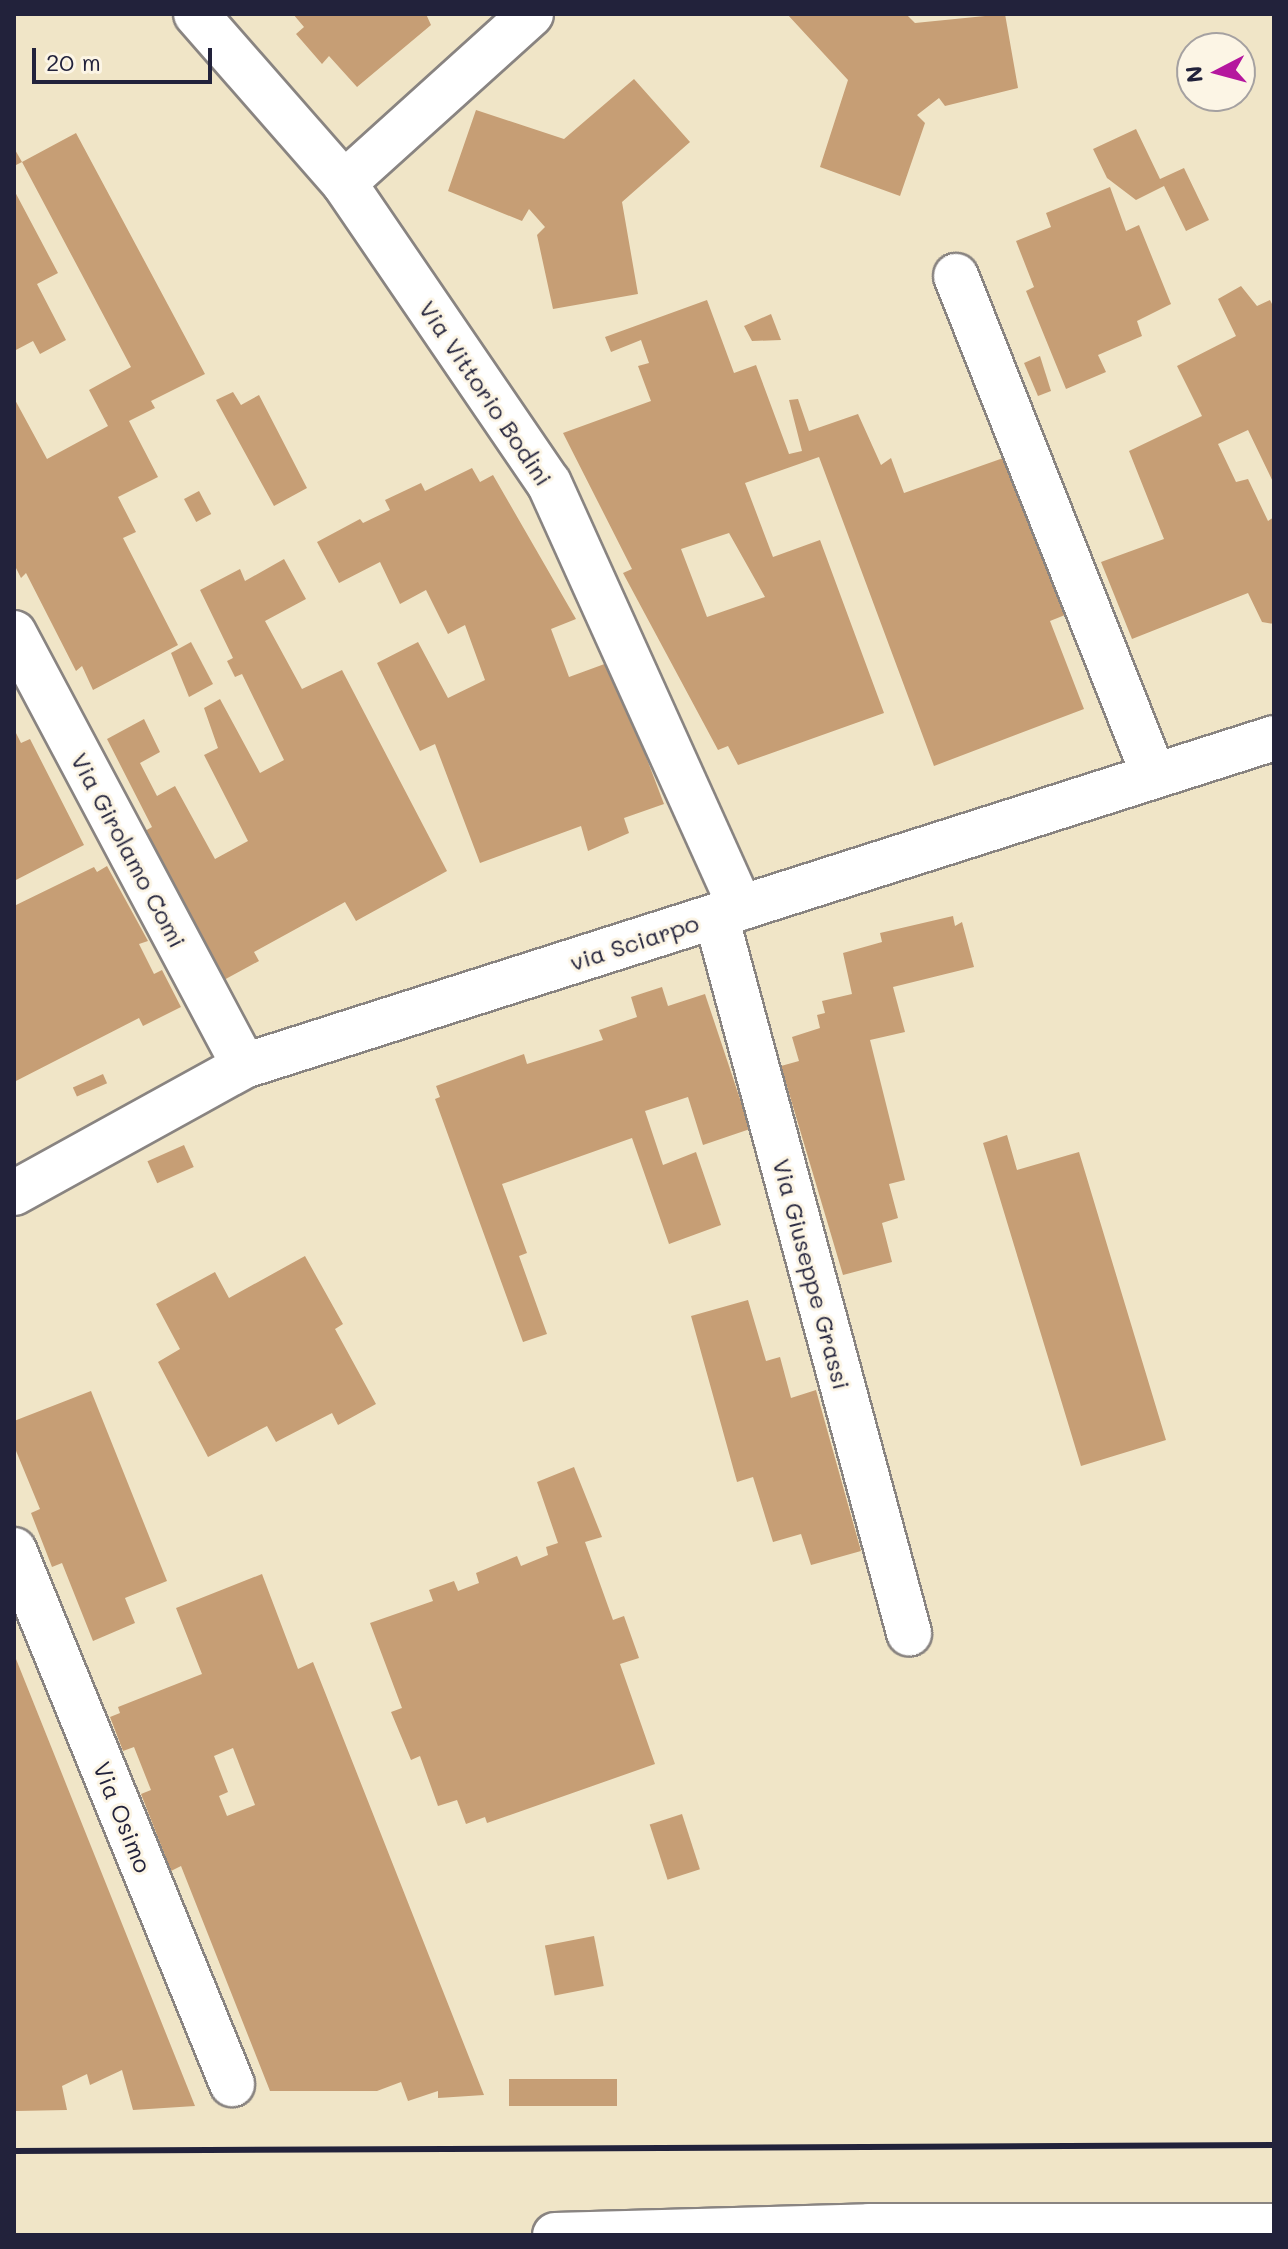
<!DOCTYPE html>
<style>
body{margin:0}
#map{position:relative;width:1288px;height:2249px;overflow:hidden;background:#f0e5c7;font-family:Mali,sans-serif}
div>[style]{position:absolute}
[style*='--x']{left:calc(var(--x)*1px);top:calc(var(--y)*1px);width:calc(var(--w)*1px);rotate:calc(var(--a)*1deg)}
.building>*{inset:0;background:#c69e75;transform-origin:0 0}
.roads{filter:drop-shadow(2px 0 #898481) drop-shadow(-2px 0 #898481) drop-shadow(0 2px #898481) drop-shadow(0 -2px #898481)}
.minor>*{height:44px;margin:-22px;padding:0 22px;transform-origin:22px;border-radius:22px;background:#fff}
.rail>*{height:6px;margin:-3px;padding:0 3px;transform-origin:3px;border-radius:3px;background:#22223b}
span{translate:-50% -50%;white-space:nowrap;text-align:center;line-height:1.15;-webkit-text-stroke:6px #fcf5e5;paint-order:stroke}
.street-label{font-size:24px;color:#22223b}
.frame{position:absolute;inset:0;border:16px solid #22223b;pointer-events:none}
.north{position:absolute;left:1176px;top:32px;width:80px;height:80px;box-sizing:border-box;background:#fcf5e5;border:2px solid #a5a1a1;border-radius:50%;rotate:264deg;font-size:22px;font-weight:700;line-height:32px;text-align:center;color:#22223b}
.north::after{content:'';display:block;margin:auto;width:28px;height:36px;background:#b5179e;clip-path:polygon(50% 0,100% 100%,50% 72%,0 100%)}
.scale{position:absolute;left:32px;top:48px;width:180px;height:36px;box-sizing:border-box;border:4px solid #22223b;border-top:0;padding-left:10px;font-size:24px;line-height:28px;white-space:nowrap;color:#22223b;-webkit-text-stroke:6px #fcf5e5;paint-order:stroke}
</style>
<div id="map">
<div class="building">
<div style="clip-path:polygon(293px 14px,426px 14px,431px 25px,357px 87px,329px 56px,322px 64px,296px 34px,304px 27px)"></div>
<div style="clip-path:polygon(787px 14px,906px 14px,915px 23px,1005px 14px,1018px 88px,945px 106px,939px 98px,917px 115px,925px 123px,900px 196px,820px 167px,848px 80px)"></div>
<div style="clip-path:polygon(634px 79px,690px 142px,622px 202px,638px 294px,553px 309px,537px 235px,545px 227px,529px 209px,522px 221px,448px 191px,476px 110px,564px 139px)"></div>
<div style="clip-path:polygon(1136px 129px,1160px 179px,1184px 168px,1209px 220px,1186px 231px,1164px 186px,1136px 200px,1107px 178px,1093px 149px)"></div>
<div style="clip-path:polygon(76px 133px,205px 374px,151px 401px,155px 408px,129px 421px,158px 477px,118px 497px,136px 532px,123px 538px,178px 645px,93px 690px,82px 666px,76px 671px,26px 573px,21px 578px,14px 564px,14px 398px,47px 459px,108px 426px,89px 390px,131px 367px,22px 162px,14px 166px,14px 148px,22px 162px)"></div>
<div style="clip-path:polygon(1110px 187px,1126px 231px,1139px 225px,1171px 304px,1137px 321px,1142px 336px,1098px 355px,1106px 372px,1066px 389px,1026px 291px,1034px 287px,1016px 241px,1051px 227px,1046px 213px)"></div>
<div style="clip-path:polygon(14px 190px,58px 273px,37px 284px,66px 340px,40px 354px,33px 341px,14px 351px)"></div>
<div style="clip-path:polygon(1241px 286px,1257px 306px,1270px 300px,1274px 308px,1274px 484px,1248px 430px,1218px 444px,1236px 482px,1248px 479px,1268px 521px,1274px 517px,1274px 624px,1262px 622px,1248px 593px,1132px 639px,1101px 562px,1164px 539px,1129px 451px,1202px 416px,1177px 366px,1236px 336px,1218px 299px)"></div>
<div style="clip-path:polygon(evenodd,707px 300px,734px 373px,756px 365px,789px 454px,802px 451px,789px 400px,798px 399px,809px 431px,858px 414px,881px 465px,891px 458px,904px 493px,1009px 456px,1070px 613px,1050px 621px,1084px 709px,934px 766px,819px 457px,745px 483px,773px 557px,820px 540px,884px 713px,738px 765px,728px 746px,718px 750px,623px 573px,632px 569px,563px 433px,651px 401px,638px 366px,649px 363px,641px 340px,611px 352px,605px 337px,707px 300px,729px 533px,765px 597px,707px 617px,681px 549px,729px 533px)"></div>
<div style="clip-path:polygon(771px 314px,781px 340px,752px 341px,744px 326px)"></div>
<div style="clip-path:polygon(1040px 356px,1051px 391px,1038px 396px,1024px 363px)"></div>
<div style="clip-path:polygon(233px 392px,241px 405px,259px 395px,307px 488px,274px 506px,216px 400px)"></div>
<div style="clip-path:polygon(472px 468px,480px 482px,493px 475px,576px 619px,551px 629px,569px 677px,610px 662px,664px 804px,624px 818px,629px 833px,588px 851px,581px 826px,480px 863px,435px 744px,420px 751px,377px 663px,418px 642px,448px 698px,485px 680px,465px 625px,448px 634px,426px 590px,400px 604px,380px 562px,339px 583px,317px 542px,360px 519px,363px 523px,390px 510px,385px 500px,421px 483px,425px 491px)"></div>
<div style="left:199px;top:491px;width:26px;height:17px;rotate:62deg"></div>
<div style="clip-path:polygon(284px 559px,306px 599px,265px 621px,302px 689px,342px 670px,447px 871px,356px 921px,345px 902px,254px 952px,259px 961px,222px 981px,145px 831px,152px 827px,107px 739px,144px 719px,160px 752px,140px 763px,157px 796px,175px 786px,215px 859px,248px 841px,204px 755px,218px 748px,204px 708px,220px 699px,260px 773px,284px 760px,242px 674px,235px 677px,227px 661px,233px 658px,200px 590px,240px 569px,245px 581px)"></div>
<div style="clip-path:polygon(191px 642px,213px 684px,189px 697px,171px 653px)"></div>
<div style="clip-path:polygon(14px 729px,21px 743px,30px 739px,84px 845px,14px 881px)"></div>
<div style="clip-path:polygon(107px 866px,148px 941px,139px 944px,154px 974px,162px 970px,181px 1007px,143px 1026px,139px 1018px,14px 1082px,14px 906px,94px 867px,97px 872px)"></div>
<div style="clip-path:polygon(953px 916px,955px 926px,962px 922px,974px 967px,893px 987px,905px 1032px,870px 1040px,905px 1180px,889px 1184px,898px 1218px,882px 1223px,892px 1262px,843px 1275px,781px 1066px,799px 1061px,792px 1037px,820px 1028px,817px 1015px,825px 1013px,822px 1001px,852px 994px,843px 953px,882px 942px,880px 933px)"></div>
<div style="clip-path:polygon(662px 987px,668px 1006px,705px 994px,750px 1129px,703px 1145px,688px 1097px,645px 1111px,663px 1165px,696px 1152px,721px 1225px,669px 1244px,632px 1138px,502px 1184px,527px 1253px,519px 1256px,547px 1334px,523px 1342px,435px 1099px,440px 1097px,436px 1086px,524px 1054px,527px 1064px,603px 1040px,599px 1030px,637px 1017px,631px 997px)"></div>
<div style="left:103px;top:1074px;width:10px;height:33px;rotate:66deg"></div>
<div style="clip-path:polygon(1007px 1135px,1017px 1170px,1079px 1152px,1166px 1440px,1081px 1466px,983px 1143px)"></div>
<div style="left:184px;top:1145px;width:24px;height:40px;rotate:66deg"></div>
<div style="clip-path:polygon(305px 1256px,343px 1324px,335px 1329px,376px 1404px,338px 1425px,332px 1413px,276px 1442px,267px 1426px,208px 1457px,158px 1362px,180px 1349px,156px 1304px,215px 1272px,229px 1298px)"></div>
<div style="clip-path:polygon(748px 1300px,766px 1361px,780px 1357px,791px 1398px,816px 1390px,861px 1551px,811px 1565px,801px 1534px,773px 1542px,753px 1477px,737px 1482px,691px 1316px)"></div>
<div style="clip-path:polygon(91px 1391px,167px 1581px,125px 1598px,135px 1623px,93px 1641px,62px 1563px,52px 1567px,31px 1513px,40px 1509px,14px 1446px,14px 1421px)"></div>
<div style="clip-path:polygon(574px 1467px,602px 1537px,585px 1542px,613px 1620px,624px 1616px,639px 1658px,620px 1664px,655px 1764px,487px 1823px,485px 1817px,466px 1824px,457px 1800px,438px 1806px,420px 1756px,411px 1760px,391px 1712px,402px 1708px,370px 1623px,433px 1601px,429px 1590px,454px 1581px,458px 1591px,479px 1583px,476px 1573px,517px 1556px,521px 1566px,548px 1555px,546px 1547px,558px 1543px,537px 1482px)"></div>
<div style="clip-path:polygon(evenodd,262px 1574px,298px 1669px,313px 1662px,484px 2095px,438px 2098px,438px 2091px,408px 2101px,401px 2082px,377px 2091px,270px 2091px,181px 1866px,171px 1871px,141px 1794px,151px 1790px,134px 1747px,123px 1751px,110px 1717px,120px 1713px,118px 1707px,202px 1674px,176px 1608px,262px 1574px,233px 1748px,255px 1805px,227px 1816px,219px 1796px,228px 1792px,214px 1756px,233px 1748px)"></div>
<div style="clip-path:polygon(14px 1654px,195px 2106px,133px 2110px,122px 2070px,90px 2085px,87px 2074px,62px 2086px,67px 2110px,15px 2111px)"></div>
<div style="left:682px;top:1814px;width:58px;height:34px;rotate:72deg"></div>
<div style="left:594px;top:1936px;width:51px;height:50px;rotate:79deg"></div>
<div style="left:509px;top:2079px;width:108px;height:27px"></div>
</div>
<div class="roads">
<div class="minor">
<div style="--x:196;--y:14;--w:225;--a:48.8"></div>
<div style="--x:344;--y:183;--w:363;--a:55.7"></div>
<div style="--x:549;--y:483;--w:466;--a:65.7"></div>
<div style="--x:344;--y:183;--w:252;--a:-42.1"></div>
<div style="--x:956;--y:276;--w:538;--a:68.4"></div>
<div style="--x:14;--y:633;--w:490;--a:62"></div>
<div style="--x:716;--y:916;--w:743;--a:74.93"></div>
<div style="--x:14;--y:1193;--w:263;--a:-28.9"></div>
<div style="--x:244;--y:1066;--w:1081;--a:-17.66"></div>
<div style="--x:14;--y:1550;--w:577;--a:67.79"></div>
<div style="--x:555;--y:2235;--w:314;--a:-1.6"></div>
<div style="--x:869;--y:2226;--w:405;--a:0"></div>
</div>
</div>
<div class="rail">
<div style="--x:14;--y:2151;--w:1260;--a:-0.27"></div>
</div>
<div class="street-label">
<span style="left:486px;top:393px;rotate:56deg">Via Vittorio Bodini</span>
<span style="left:129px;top:850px;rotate:62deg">Via Girolamo Comi</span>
<span style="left:634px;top:942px;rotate:-18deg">via Sciarpo</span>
<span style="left:812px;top:1274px;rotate:75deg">Via Giuseppe Grassi</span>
<span style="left:123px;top:1817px;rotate:68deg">Via Osimo</span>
</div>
<div class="frame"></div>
<div class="north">N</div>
<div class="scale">20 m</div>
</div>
